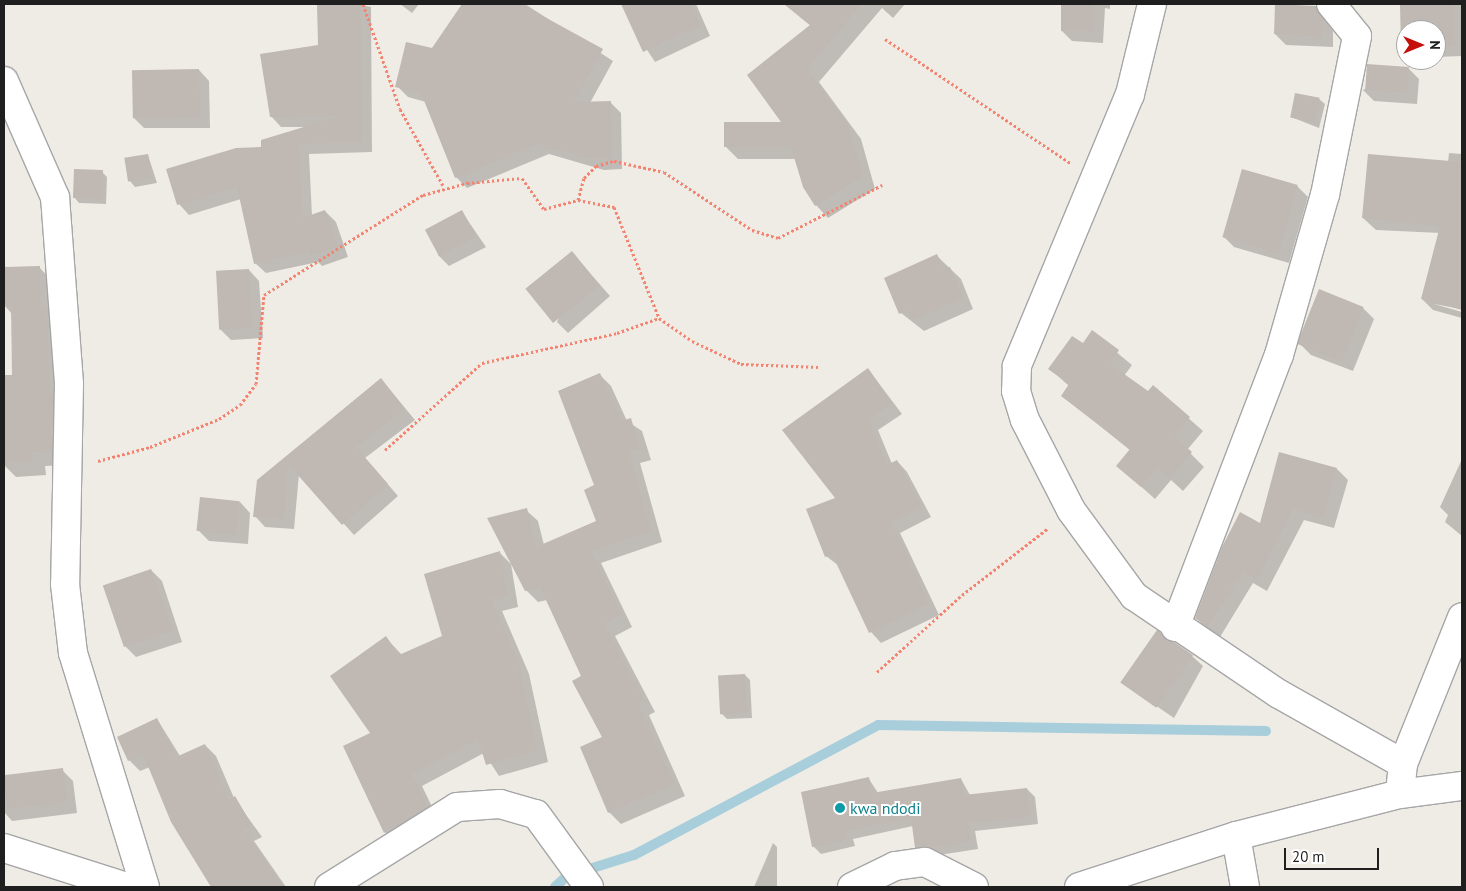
<!DOCTYPE html>
<style>
body{margin:0}
#map{position:relative;width:1466px;height:891px;overflow:hidden;background:#efece6;font-family:"PT Sans",sans-serif}
div>[style]{position:absolute}
[style*='--x']{left:calc(var(--x)*1px);top:calc(var(--y)*1px);width:calc(var(--w)*1px);rotate:calc(var(--a)*1deg)}
.shadow>*{inset:0;background:#0003}
.stream>*{height:10px;margin:-5px;padding:0 5px;transform-origin:5px;border-radius:5px;background:#a8cedb}
.building>*{inset:0;background:#c0b8b2;transform-origin:0 0}
.path>*{height:3px;margin-top:-1.5px;transform-origin:0;background:repeating-linear-gradient(90deg,#f38472 0 2.5px,transparent 0 5px)}
.roads{filter:drop-shadow(1px 0 #a6a6a6) drop-shadow(-1px 0 #a6a6a6) drop-shadow(0 1px #a6a6a6) drop-shadow(0 -1px #a6a6a6)}
.minor>*{height:28px;margin:-14px;padding:0 14px;transform-origin:14px;border-radius:14px;background:#fff}
.tertiary>*{height:28px;margin:-14px;padding:0 14px;transform-origin:14px;border-radius:14px;background:#fff}
.dots>*{width:14px;height:14px;translate:-50% -50%;box-sizing:border-box;border:2px solid #fff;border-radius:50%}
span{translate:-50% -50%;white-space:nowrap;text-align:center;line-height:1.15;-webkit-text-stroke:4px #fff;paint-order:stroke}
.culture-label{font-size:16px;color:#0d838f}
.left{translate:0 -50%;text-align:left}
.frame{position:absolute;inset:0;border:5px solid #1f1f1f;pointer-events:none}
.north{position:absolute;left:1396px;top:20px;width:50px;height:50px;box-sizing:border-box;background:#fff;border:1px solid #a5a5a5;border-radius:50%;rotate:90deg;font-size:14px;font-weight:700;line-height:20px;text-align:center;color:#1f1f1f}
.north::after{content:'';display:block;margin:auto;width:18px;height:22px;background:#c51009;clip-path:polygon(50% 0,100% 100%,50% 72%,0 100%)}
.scale{position:absolute;left:1284px;top:848px;width:95px;height:22px;box-sizing:border-box;border:2px solid #1f1f1f;border-top:0;padding-left:6px;font-size:15px;line-height:18px;white-space:nowrap;color:#1f1f1f;-webkit-text-stroke:4px #fff;paint-order:stroke}
</style>
<div id="map">
<div class="shadow">
<div style="clip-path:polygon(356px 4px,371px 7px,372px 152px,309px 154px,312px 216px,325px 211px,336px 222px,348px 257px,322px 266px,318px 262px,266px 273px,255px 263px,241px 199px,189px 215px,179px 204px,262px 149px,308px 127px,281px 127px,271px 116px)"></div>
<div style="clip-path:polygon(400px 4px,419px 4px,412px 13px)"></div>
<div style="clip-path:polygon(463px 4px,525px 4px,613px 61px,590px 103px,610px 102px,621px 113px,622px 169px,604px 170px,549px 154px,467px 188px,456px 177px,426px 102px,408px 97px,397px 86px,432px 50px)"></div>
<div style="clip-path:polygon(669px 4px,696px 4px,710px 36px,655px 62px,634px 30px)"></div>
<div style="clip-path:polygon(784px 4px,905px 4px,893px 18px,882px 8px,819px 82px,861px 139px,875px 189px,828px 218px,816px 205px,796px 159px,738px 159px,725px 146px,784px 123px,811px 26px)"></div>
<div style="clip-path:polygon(1063px 4px,1110px 4px,1110px 9px,1105px 8px,1103px 43px,1072px 41px,1061px 30px)"></div>
<div style="clip-path:polygon(1401px 4px,1462px 4px,1462px 56px,1436px 57px,1436px 30px,1406px 30px,1406px 51px)"></div>
<div style="clip-path:polygon(1315px 7px,1333px 31px,1333px 47px,1286px 45px,1275px 34px)"></div>
<div style="clip-path:polygon(1408px 68px,1419px 79px,1417px 104px,1374px 101px,1363px 90px)"></div>
<div style="clip-path:polygon(199px 70px,209px 81px,210px 128px,144px 128px,133px 117px)"></div>
<div style="clip-path:polygon(1319px 99px,1325px 104px,1319px 128px,1291px 117px)"></div>
<div style="clip-path:polygon(1449px 153px,1462px 154px,1462px 234px,1376px 230px,1363px 218px,1448px 162px)"></div>
<div style="clip-path:polygon(148px 155px,157px 183px,135px 187px,130px 181px)"></div>
<div style="clip-path:polygon(102px 172px,107px 177px,106px 204px,79px 203px,74px 197px)"></div>
<div style="clip-path:polygon(1297px 186px,1308px 197px,1289px 263px,1234px 247px,1223px 236px)"></div>
<div style="clip-path:polygon(462px 212px,486px 247px,449px 266px,438px 255px)"></div>
<div style="clip-path:polygon(1437px 244px,1462px 254px,1462px 309px,1434px 304px,1462px 312px,1462px 318px,1433px 310px,1422px 299px)"></div>
<div style="clip-path:polygon(937px 256px,961px 279px,973px 309px,924px 331px,901px 313px)"></div>
<div style="clip-path:polygon(582px 264px,610px 296px,568px 333px,557px 322px)"></div>
<div style="clip-path:polygon(39px 267px,53px 282px,66px 465px,45px 466px,46px 475px,16px 477px,4px 465px,4px 376px,13px 376px,12px 314px,4px 305px,4px 268px)"></div>
<div style="clip-path:polygon(249px 270px,259px 281px,263px 338px,231px 340px,220px 329px)"></div>
<div style="clip-path:polygon(1363px 308px,1374px 319px,1353px 371px,1311px 355px,1300px 344px)"></div>
<div style="clip-path:polygon(1092px 332px,1132px 365px,1124px 376px,1148px 393px,1153px 387px,1203px 431px,1187px 450px,1204px 467px,1183px 491px,1171px 480px,1155px 499px,1118px 466px,1131px 451px,1063px 396px,1069px 386px,1050px 369px,1083px 345px)"></div>
<div style="clip-path:polygon(868px 369px,902px 414px,878px 430px,892px 464px,897px 461px,907px 472px,931px 517px,900px 533px,939px 615px,881px 643px,871px 632px,839px 566px,826px 556px)"></div>
<div style="clip-path:polygon(599px 374px,611px 386px,627px 421px,642px 431px,651px 460px,640px 463px,662px 542px,601px 563px,632px 627px,615px 636px,655px 712px,649px 715px,685px 796px,621px 824px,609px 812px,603px 738px,583px 676px,547px 600px,538px 602px,526px 590px,526px 510px,538px 521px,544px 545px,597px 522px)"></div>
<div style="clip-path:polygon(381px 379px,415px 420px,365px 458px,398px 496px,354px 535px,299px 474px,294px 529px,265px 527px,255px 516px,258px 481px)"></div>
<div style="clip-path:polygon(1462px 459px,1462px 536px,1445px 522px,1448px 515px,1440px 507px)"></div>
<div style="clip-path:polygon(1337px 469px,1348px 480px,1334px 528px,1304px 520px,1267px 591px,1253px 583px,1220px 637px,1208px 629px,1196px 618px,1261px 525px)"></div>
<div style="clip-path:polygon(240px 502px,250px 513px,248px 544px,209px 541px,198px 530px)"></div>
<div style="clip-path:polygon(499px 552px,511px 564px,518px 607px,502px 611px,529px 674px,548px 762px,499px 776px,484px 753px,422px 786px,438px 819px,397px 844px,385px 832px,344px 747px,372px 733px,386px 638px,402px 655px,444px 637px)"></div>
<div style="clip-path:polygon(151px 570px,162px 581px,182px 642px,136px 657px,125px 646px)"></div>
<div style="clip-path:polygon(1192px 656px,1203px 666px,1174px 718px,1127px 686px)"></div>
<div style="clip-path:polygon(745px 675px,750px 680px,752px 718px,727px 719px,722px 714px)"></div>
<div style="clip-path:polygon(157px 719px,180px 756px,205px 745px,216px 756px,234px 798px,262px 837px,254px 841px,286px 887px,214px 887px,173px 821px,150px 767px,140px 771px,129px 760px)"></div>
<div style="clip-path:polygon(62px 770px,73px 781px,77px 813px,12px 821px,4px 812px,4px 777px)"></div>
<div style="clip-path:polygon(869px 779px,878px 793px,961px 779px,970px 795px,1027px 789px,1035px 797px,1038px 824px,975px 831px,978px 849px,939px 855px,924px 855px,917px 847px,913px 826px,853px 839px,855px 846px,821px 854px,813px 846px)"></div>
<div style="clip-path:polygon(773px 843px,777px 847px,777px 887px,754px 887px)"></div>
</div>
<div class="stream">
<div style="--x:555;--y:887;--w:16;--a:-43"></div>
<div style="--x:567;--y:876;--w:70;--a:-17.4"></div>
<div style="--x:634;--y:855;--w:276;--a:-28"></div>
<div style="--x:878;--y:725;--w:388;--a:0.9"></div>
</div>
<div class="building">
<div style="clip-path:polygon(361px 4px,362px 142px,299px 144px,302px 218px,325px 210px,338px 247px,311px 256px,309px 251px,254px 264px,237px 187px,177px 205px,166px 169px,236px 148px,261px 147px,261px 140px,340px 116px,270px 117px,260px 54px,318px 45px,317px 5px)"></div>
<div style="clip-path:polygon(462px 4px,521px 4px,603px 49px,574px 102px,611px 101px,612px 159px,593px 159px,537px 144px,455px 178px,421px 93px,395px 87px,406px 42px,432px 48px)"></div>
<div style="clip-path:polygon(621px 4px,691px 4px,700px 25px,643px 52px)"></div>
<div style="clip-path:polygon(784px 4px,862px 4px,807px 69px,848px 125px,863px 176px,815px 206px,803px 187px,791px 147px,724px 147px,724px 122px,781px 122px,747px 75px,810px 25px)"></div>
<div style="left:1061px;top:4px;width:33px;height:27px"></div>
<div style="clip-path:polygon(1275px 4px,1316px 6px,1323px 19px,1322px 37px,1274px 34px)"></div>
<div style="clip-path:polygon(1400px 4px,1454px 4px,1455px 46px,1436px 46px,1436px 30px,1406px 30px,1406px 47px,1401px 47px)"></div>
<div style="left:1367px;top:64px;width:42px;height:26px;rotate:4deg"></div>
<div style="left:199px;top:69px;width:48px;height:67px;rotate:89deg"></div>
<div style="left:1295px;top:93px;width:25px;height:25px;rotate:11deg"></div>
<div style="left:148px;top:154px;width:24px;height:24px;rotate:81deg"></div>
<div style="clip-path:polygon(1368px 154px,1462px 162px,1462px 310px,1421px 299px,1440px 226px,1362px 218px)"></div>
<div style="left:74px;top:169px;width:29px;height:29px;rotate:2deg"></div>
<div style="left:1242px;top:169px;width:58px;height:71px;rotate:16deg"></div>
<div style="left:462px;top:210px;width:30px;height:42px;rotate:62deg"></div>
<div style="left:572px;top:251px;width:44px;height:60px;rotate:51deg"></div>
<div style="clip-path:polygon(937px 254px,944px 269px,950px 267px,963px 298px,912px 320px,908px 310px,899px 314px,884px 278px)"></div>
<div style="clip-path:polygon(40px 266px,40px 307px,47px 307px,50px 393px,53px 393px,52px 451px,32px 452px,32px 461px,4px 463px,4px 375px,12px 375px,11px 306px,4px 306px,4px 267px)"></div>
<div style="left:249px;top:269px;width:59px;height:33px;rotate:87deg"></div>
<div style="left:1319px;top:289px;width:48px;height:59px;rotate:22deg"></div>
<div style="clip-path:polygon(1092px 330px,1119px 350px,1110px 364px,1148px 391px,1153px 385px,1190px 417px,1174px 437px,1192px 452px,1169px 479px,1157px 468px,1141px 487px,1116px 466px,1130px 449px,1061px 396px,1069px 384px,1048px 369px,1072px 336px,1083px 343px)"></div>
<div style="clip-path:polygon(868px 368px,892px 403px,869px 420px,887px 465px,897px 460px,921px 506px,891px 522px,929px 604px,869px 633px,832px 554px,825px 557px,806px 509px,835px 498px,782px 430px)"></div>
<div style="clip-path:polygon(600px 373px,621px 421px,631px 418px,640px 448px,629px 452px,651px 531px,591px 551px,622px 615px,604px 624px,644px 700px,638px 703px,674px 784px,608px 813px,580px 747px,602px 737px,572px 681px,581px 676px,540px 587px,525px 591px,487px 518px,527px 508px,536px 547px,596px 521px,584px 490px,594px 485px,558px 391px)"></div>
<div style="clip-path:polygon(381px 378px,405px 409px,356px 447px,388px 484px,342px 525px,288px 464px,284px 519px,253px 517px,257px 480px)"></div>
<div style="clip-path:polygon(1279px 452px,1337px 468px,1323px 518px,1293px 509px,1256px 581px,1243px 571px,1208px 627px,1195px 618px,1222px 547px,1240px 512px,1260px 523px)"></div>
<div style="left:200px;top:497px;width:40px;height:34px;rotate:6deg"></div>
<div style="clip-path:polygon(500px 551px,507px 595px,491px 599px,518px 661px,537px 750px,486px 765px,478px 739px,412px 774px,428px 807px,384px 833px,343px 746px,370px 733px,330px 676px,386px 636px,399px 655px,442px 636px,424px 574px)"></div>
<div style="left:151px;top:569px;width:65px;height:51px;rotate:71deg"></div>
<div style="left:1157px;top:630px;width:44px;height:64px;rotate:35deg"></div>
<div style="left:745px;top:674px;width:39px;height:27px;rotate:87deg"></div>
<div style="clip-path:polygon(157px 718px,176px 757px,205px 744px,229px 800px,235px 796px,252px 825px,244px 830px,284px 887px,211px 887px,171px 822px,143px 754px,128px 761px,117px 737px)"></div>
<div style="left:63px;top:768px;width:34px;height:60px;rotate:83deg"></div>
<div style="clip-path:polygon(869px 777px,872px 793px,961px 778px,964px 795px,1027px 788px,1030px 817px,968px 823px,971px 841px,930px 848px,915px 848px,911px 818px,846px 831px,848px 839px,812px 847px,801px 792px)"></div>
</div>
<div class="path">
<div style="--x:363;--y:4;--w:111;--a:70.6"></div>
<div style="--x:400;--y:109;--w:90;--a:60.6"></div>
<div style="--x:885;--y:39;--w:223;--a:33.8"></div>
<div style="--x:578;--y:200;--w:23;--a:-75"></div>
<div style="--x:584;--y:178;--w:17;--a:-45"></div>
<div style="--x:596;--y:166;--w:19;--a:-16"></div>
<div style="--x:614;--y:161;--w:51;--a:12.4"></div>
<div style="--x:664;--y:172;--w:105;--a:33.4"></div>
<div style="--x:752;--y:230;--w:27;--a:17"></div>
<div style="--x:778;--y:238;--w:117;--a:-27"></div>
<div style="--x:385;--y:450;--w:130;--a:-41.9"></div>
<div style="--x:482;--y:363;--w:138;--a:-12.5"></div>
<div style="--x:617;--y:333;--w:45;--a:-19.7"></div>
<div style="--x:98;--y:461;--w:54;--a:-15.1"></div>
<div style="--x:150;--y:447;--w:74;--a:-22.1"></div>
<div style="--x:219;--y:419;--w:25;--a:-34"></div>
<div style="--x:240;--y:405;--w:26;--a:-53"></div>
<div style="--x:256;--y:384;--w:89;--a:-84.9"></div>
<div style="--x:264;--y:295;--w:188;--a:-32.2"></div>
<div style="--x:423;--y:195;--w:46;--a:-15.3"></div>
<div style="--x:467;--y:183;--w:55;--a:-5.2"></div>
<div style="--x:522;--y:178;--w:38;--a:55"></div>
<div style="--x:544;--y:209;--w:35;--a:-15"></div>
<div style="--x:578;--y:200;--w:37;--a:11"></div>
<div style="--x:614;--y:207;--w:120;--a:67.9"></div>
<div style="--x:659;--y:318;--w:40;--a:34.9"></div>
<div style="--x:692;--y:341;--w:54;--a:25.1"></div>
<div style="--x:741;--y:364;--w:77;--a:2.2"></div>
<div style="--x:877;--y:672;--w:115;--a:-42.2"></div>
<div style="--x:962;--y:595;--w:108;--a:-37.8"></div>
</div>
<div class="roads">
<div class="minor">
<div style="--x:1152;--y:4;--w:93;--a:103.7"></div>
<div style="--x:1130;--y:94;--w:295;--a:112.6"></div>
<div style="--x:1017;--y:366;--w:25;--a:92"></div>
<div style="--x:1016;--y:391;--w:30;--a:73"></div>
<div style="--x:1025;--y:420;--w:101;--a:62.9"></div>
<div style="--x:1071;--y:510;--w:107;--a:53.8"></div>
<div style="--x:1134;--y:596;--w:175;--a:34.1"></div>
<div style="--x:1279;--y:694;--w:142;--a:29.4"></div>
<div style="--x:4;--y:81;--w:127;--a:66.3"></div>
<div style="--x:55;--y:197;--w:188;--a:85.7"></div>
<div style="--x:69;--y:384;--w:200;--a:91.1"></div>
<div style="--x:65;--y:584;--w:69;--a:83.4"></div>
<div style="--x:73;--y:653;--w:245;--a:72.9"></div>
<div style="--x:1175;--y:627;--w:291;--a:-69.1"></div>
<div style="--x:1279;--y:355;--w:166;--a:-74"></div>
<div style="--x:1325;--y:195;--w:162;--a:-78.6"></div>
<div style="--x:1357;--y:36;--w:41;--a:-129.1"></div>
<div style="--x:1401;--y:783;--w:19;--a:-84"></div>
<div style="--x:1403;--y:764;--w:158;--a:-68.1"></div>
<div style="--x:1236;--y:836;--w:52;--a:80"></div>
<div style="--x:4;--y:848;--w:128;--a:17.7"></div>
<div style="--x:329;--y:887;--w:151;--a:-32"></div>
<div style="--x:457;--y:807;--w:43;--a:-4"></div>
<div style="--x:500;--y:804;--w:37;--a:16"></div>
<div style="--x:536;--y:814;--w:90;--a:54"></div>
<div style="--x:852;--y:887;--w:48;--a:-26"></div>
<div style="--x:895;--y:866;--w:30;--a:-8"></div>
<div style="--x:925;--y:862;--w:55;--a:27"></div>
</div>
<div class="tertiary">
<div style="--x:1079;--y:887;--w:165;--a:-18"></div>
<div style="--x:1236;--y:836;--w:169;--a:-14.4"></div>
<div style="--x:1400;--y:794;--w:63;--a:-7.4"></div>
</div>
</div>
<div class="dots">
<div style="left:840px;top:808px;background:#0f9aa8"></div>
</div>
<div class="culture-label">
<span class="left" style="left:850px;top:808px">kwa ndodi</span>
</div>
<div class="frame"></div>
<div class="north">N</div>
<div class="scale">20 m</div>
</div>
